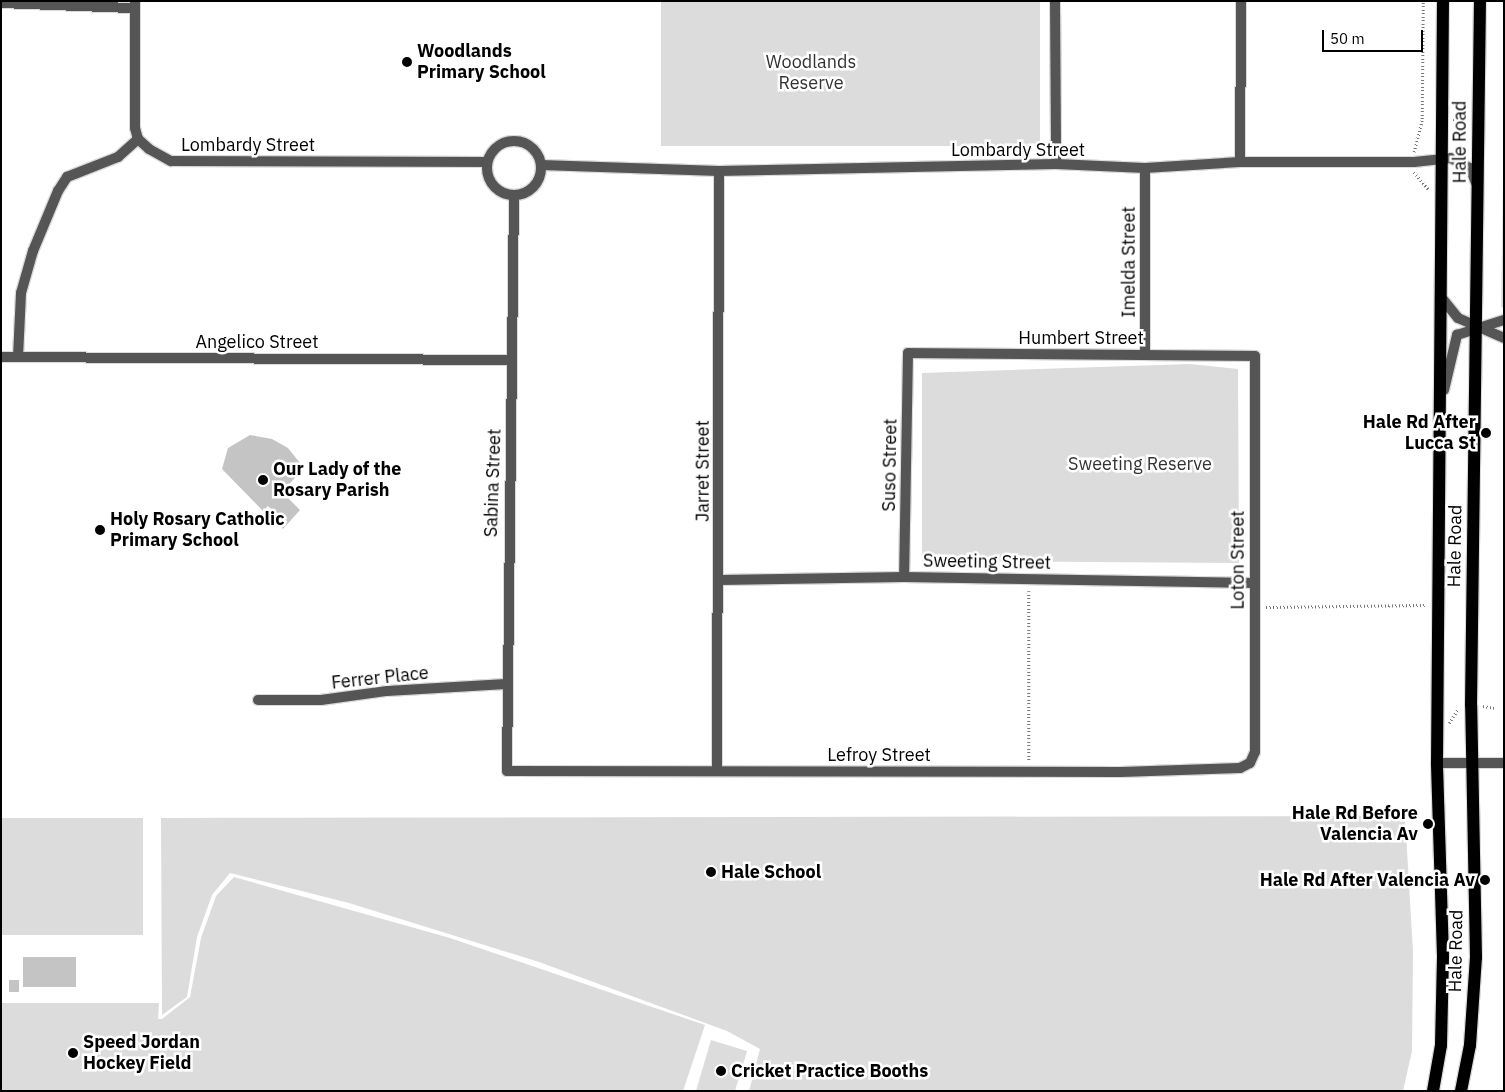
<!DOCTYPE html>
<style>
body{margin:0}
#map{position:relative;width:1505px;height:1092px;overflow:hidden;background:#fff;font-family:"IBM Plex Sans",sans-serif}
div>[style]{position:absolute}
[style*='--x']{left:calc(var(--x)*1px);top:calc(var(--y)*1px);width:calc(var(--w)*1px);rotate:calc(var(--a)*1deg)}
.green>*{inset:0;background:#dcdcdc;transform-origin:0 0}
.building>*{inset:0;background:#c4c4c4;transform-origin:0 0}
.path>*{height:2.5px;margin-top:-1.25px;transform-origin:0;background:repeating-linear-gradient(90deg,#777 0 1px,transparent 0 3.5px)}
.roads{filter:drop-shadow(1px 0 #dbdbdb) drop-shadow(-1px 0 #dbdbdb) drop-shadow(0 1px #dbdbdb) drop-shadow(0 -1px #dbdbdb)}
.minor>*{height:10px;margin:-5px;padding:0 5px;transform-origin:5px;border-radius:5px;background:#555}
.minor>.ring{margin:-5px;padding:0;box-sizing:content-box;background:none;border:10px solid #555;border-radius:50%}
.tertiary>*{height:10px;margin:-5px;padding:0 5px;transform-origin:5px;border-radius:5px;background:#555}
.primary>*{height:12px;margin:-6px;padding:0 6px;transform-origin:6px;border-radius:6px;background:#000}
.dots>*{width:14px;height:14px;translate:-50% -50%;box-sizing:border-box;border:2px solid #fff;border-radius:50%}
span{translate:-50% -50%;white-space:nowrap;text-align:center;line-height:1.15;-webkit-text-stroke:5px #fff;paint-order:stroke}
.poi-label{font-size:18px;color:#000;font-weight:700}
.left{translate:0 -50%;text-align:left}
.right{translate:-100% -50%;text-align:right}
.park-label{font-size:18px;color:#333}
.street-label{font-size:18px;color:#000}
.frame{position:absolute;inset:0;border:2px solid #000;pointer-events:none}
.scale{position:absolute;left:1322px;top:30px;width:101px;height:22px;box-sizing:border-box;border:2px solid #000;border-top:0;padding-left:6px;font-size:15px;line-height:18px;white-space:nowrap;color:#000;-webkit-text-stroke:4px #fff;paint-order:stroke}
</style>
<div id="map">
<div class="green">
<div style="left:661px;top:1px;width:379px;height:145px"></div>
<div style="clip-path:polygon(1504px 113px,1504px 308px,1501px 307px)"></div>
<div style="clip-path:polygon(1190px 364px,1238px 369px,1239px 563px,922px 561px,922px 373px)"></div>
<div style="clip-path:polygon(1405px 816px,1413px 952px,1412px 1051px,1403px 1091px,749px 1091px,760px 1049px,727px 1031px,539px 962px,349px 903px,230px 873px,212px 895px,197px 937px,187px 997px,162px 1015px,161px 818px)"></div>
<div style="left:1px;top:818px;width:142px;height:117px"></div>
<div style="clip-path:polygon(234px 877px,450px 938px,705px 1025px,683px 1091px,1px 1091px,1px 1003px,159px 1003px,158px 1019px,162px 1019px,190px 997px,201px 938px,216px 896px)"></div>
<div style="clip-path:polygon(711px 1040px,747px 1051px,735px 1091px,696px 1091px)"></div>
</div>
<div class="building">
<div style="clip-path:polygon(250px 435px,272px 439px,288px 448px,304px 468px,282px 492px,300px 510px,283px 529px,278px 523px,281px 520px,268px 506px,263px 511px,222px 469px,228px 448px)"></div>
<div style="left:23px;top:957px;width:53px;height:30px"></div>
<div style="left:9px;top:980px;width:10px;height:12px"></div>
</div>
<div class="path">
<div style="--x:1453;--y:120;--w:12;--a:0"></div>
<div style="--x:1414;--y:152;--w:34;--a:-76"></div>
<div style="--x:1422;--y:119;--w:118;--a:-89.5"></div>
<div style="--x:1414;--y:172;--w:23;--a:50"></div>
<div style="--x:1029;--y:591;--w:169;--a:90"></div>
<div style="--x:1266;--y:607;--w:159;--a:-0.7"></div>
<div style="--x:1483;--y:706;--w:12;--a:9"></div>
<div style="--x:1449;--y:723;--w:17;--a:-57"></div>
</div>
<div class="roads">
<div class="minor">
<div style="--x:135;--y:1;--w:127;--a:90"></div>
<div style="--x:135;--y:128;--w:11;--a:75"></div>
<div style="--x:138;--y:139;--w:15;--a:42"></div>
<div style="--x:149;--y:149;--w:25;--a:29"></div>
<div style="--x:171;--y:161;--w:316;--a:0.2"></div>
<div style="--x:1055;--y:1;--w:163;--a:89.6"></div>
<div style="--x:1;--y:3;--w:133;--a:2.2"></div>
<div class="ring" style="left:487px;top:141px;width:44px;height:44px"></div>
<div style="--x:1240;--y:162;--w:161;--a:-89.6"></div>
<div style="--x:541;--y:165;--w:178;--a:1.9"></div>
<div style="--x:719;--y:171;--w:337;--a:-1.2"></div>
<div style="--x:1056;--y:164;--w:89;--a:2.6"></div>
<div style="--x:1145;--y:168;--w:95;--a:-3.6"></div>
<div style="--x:1240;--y:162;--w:174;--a:0"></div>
<div style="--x:1414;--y:162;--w:37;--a:-6"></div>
<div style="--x:1451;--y:158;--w:21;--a:28"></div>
<div style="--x:1470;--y:168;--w:16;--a:68"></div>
<div style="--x:1145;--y:168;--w:187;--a:90"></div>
<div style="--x:514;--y:196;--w:575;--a:90.7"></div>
<div style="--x:507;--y:771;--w:614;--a:0.09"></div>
<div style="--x:1121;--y:772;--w:119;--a:-1.9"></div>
<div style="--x:1240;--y:768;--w:11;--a:-27"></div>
<div style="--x:1250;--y:763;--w:12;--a:-66"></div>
<div style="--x:1255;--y:752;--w:396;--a:-90"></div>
<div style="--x:1255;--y:356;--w:347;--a:-179.5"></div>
<div style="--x:908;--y:353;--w:224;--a:91"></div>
<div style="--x:1;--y:357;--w:511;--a:0.34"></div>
<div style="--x:18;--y:357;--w:64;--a:-87.3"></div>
<div style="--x:21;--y:293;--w:44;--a:-74.1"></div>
<div style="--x:33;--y:251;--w:65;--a:-67.4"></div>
<div style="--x:58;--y:191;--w:17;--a:-57"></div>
<div style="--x:67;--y:177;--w:55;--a:-21.4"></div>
<div style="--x:118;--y:157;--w:27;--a:-42"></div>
<div style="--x:720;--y:580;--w:184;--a:-0.9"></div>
<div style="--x:904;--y:577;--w:350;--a:1"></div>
<div style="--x:258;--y:700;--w:63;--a:0"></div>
<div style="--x:321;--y:700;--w:67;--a:-7.8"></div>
<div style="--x:387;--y:691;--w:119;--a:-3.4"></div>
<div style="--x:1437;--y:763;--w:67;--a:0"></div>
<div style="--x:717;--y:771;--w:600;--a:-89.81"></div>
</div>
<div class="tertiary">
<div style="--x:1441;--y:297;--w:27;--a:51"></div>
<div style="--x:1458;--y:318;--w:50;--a:23.5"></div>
<div style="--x:1444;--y:390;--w:57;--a:-76.7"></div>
<div style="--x:1457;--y:335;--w:49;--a:-17.7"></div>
</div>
<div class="primary">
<div style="--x:1433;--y:1091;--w:47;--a:-80.1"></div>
<div style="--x:1441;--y:1045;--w:89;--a:-88.7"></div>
<div style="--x:1443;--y:956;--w:193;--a:-91.8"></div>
<div style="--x:1437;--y:763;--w:762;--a:-89.55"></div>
<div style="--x:1461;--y:1091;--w:47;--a:-78.9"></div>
<div style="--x:1470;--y:1045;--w:88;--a:-86.1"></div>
<div style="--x:1476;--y:957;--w:252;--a:-91.1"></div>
<div style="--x:1471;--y:705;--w:704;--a:-89.27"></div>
</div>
</div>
<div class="dots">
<div style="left:407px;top:62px;background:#000"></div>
<div style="left:1486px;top:433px;background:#000"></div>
<div style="left:263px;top:480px;background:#000"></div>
<div style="left:100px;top:530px;background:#000"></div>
<div style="left:1428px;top:824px;background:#000"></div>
<div style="left:711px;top:872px;background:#000"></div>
<div style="left:1485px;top:880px;background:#000"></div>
<div style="left:73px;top:1053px;background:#000"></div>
<div style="left:721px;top:1071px;background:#000"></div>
</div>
<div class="poi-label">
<span class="left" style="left:417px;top:62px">Woodlands<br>Primary School</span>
<span class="right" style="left:1476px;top:433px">Hale Rd After<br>Lucca St</span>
<span class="left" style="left:273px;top:480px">Our Lady of the<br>Rosary Parish</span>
<span class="left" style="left:110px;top:530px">Holy Rosary Catholic<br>Primary School</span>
<span class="right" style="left:1418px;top:824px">Hale Rd Before<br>Valencia Av</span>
<span class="left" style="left:721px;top:872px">Hale School</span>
<span class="right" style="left:1475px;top:880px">Hale Rd After Valencia Av</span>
<span class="left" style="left:83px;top:1053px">Speed Jordan<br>Hockey Field</span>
<span class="left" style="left:731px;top:1071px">Cricket Practice Booths</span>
</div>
<div class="park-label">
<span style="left:811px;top:73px">Woodlands<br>Reserve</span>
<span style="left:1140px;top:464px">Sweeting Reserve</span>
</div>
<div class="street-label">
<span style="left:1460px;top:142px;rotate:-90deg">Hale Road</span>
<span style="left:248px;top:145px">Lombardy Street</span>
<span style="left:1018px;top:150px">Lombardy Street</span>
<span style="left:1129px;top:262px;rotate:-90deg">Imelda Street</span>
<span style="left:1081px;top:338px">Humbert Street</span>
<span style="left:257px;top:342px">Angelico Street</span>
<span style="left:890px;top:465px;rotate:-89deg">Suso Street</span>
<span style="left:703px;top:471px;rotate:-90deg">Jarret Street</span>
<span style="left:493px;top:483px;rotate:-88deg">Sabina Street</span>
<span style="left:1455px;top:546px;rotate:-89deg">Hale Road</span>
<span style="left:1238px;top:560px;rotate:-90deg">Loton Street</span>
<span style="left:987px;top:562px;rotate:1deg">Sweeting Street</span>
<span style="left:380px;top:678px;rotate:-6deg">Ferrer Place</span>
<span style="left:879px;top:755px">Lefroy Street</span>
<span style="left:1456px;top:951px;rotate:-89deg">Hale Road</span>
</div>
<div class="frame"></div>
<div class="scale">50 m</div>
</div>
